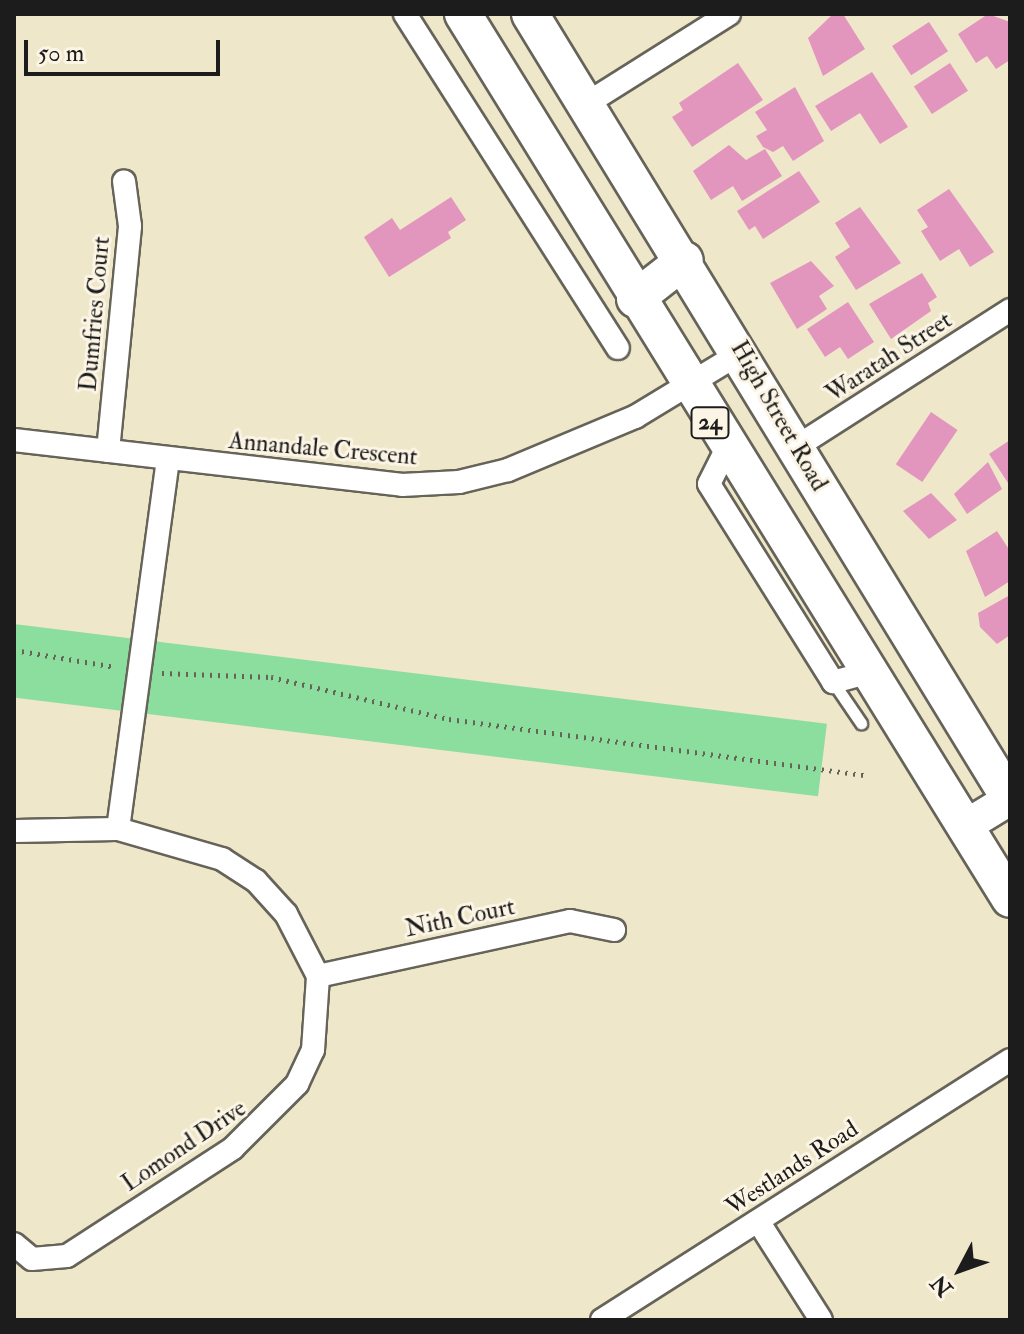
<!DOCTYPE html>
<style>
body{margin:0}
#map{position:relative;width:1024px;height:1334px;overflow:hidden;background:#eee7ca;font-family:"IM FELL Double Pica",serif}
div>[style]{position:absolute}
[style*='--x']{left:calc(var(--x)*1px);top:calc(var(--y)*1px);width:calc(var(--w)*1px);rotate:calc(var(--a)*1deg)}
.green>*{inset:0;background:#8cde9e;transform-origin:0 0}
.building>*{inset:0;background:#e296bd;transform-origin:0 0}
.path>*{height:5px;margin-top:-2.5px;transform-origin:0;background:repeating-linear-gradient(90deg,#666359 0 2px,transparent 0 8px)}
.roads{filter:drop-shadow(2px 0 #666359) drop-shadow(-2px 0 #666359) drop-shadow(0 2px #666359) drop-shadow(0 -2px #666359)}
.lane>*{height:11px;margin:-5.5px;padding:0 5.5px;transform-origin:5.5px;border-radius:5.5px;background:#fff}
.street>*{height:22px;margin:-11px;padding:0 11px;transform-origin:11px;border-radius:11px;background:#fff}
.secondary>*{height:32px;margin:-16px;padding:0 16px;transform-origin:16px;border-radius:16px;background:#fff}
.primary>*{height:36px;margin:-18px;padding:0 18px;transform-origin:18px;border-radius:18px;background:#fff}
span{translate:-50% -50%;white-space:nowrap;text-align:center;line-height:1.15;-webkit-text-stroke:6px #fcf5e5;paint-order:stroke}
.shield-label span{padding:2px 6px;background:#fcf5e5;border:2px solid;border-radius:6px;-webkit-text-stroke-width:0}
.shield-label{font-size:22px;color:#1c1c1c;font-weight:700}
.street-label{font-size:24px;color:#1c1c1c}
.frame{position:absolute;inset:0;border:16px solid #1c1c1c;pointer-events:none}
.north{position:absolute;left:920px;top:1230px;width:80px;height:80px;-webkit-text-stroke:6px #fcf5e5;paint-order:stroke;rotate:229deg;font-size:22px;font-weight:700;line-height:32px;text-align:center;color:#1c1c1c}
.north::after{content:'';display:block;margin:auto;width:28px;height:36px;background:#1c1c1c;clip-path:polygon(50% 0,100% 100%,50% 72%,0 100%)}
.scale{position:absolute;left:24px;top:40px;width:196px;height:36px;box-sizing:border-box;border:4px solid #1c1c1c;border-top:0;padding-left:10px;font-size:24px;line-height:28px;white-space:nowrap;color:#1c1c1c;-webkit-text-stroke:6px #fcf5e5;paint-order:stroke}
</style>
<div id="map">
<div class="green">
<div style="left:14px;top:624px;width:819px;height:73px;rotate:7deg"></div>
</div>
<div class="building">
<div style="clip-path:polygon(833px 14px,843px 14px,865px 49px,823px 76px,808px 38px)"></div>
<div style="clip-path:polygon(988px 14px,1010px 22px,1010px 60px,996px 69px,987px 56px,976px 63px,958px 34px)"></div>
<div style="left:929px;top:22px;width:35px;height:44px;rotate:57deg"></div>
<div style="clip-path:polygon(738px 63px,763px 100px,692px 147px,672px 117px,683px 110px,679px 103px)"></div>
<div style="left:950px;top:63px;width:33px;height:43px;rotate:57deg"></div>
<div style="clip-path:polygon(872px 72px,908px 127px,880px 144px,860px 113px,831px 131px,815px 106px)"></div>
<div style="clip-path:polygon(795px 87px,824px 141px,793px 161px,783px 146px,773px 152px,763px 147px,756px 136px,767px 130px,755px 112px)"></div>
<div style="clip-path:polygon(729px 145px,746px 160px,765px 149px,782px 176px,742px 201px,733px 186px,711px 200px,693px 171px)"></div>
<div style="clip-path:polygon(799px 171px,820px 202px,763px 239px,755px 226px,749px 230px,737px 211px)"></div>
<div style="clip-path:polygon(949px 189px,994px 252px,970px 267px,959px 249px,940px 261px,921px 231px,928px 227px,917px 210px)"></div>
<div style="clip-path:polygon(451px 197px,466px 220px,448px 232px,451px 238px,389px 277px,364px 237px,392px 218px,400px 230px)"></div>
<div style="clip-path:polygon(860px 207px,901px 263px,856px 290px,835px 257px,850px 247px,835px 223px)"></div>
<div style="clip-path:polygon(811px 261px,834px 286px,819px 296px,827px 309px,797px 329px,770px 283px)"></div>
<div style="clip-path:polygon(922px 273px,937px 297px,928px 303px,931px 311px,891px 339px,869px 304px)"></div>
<div style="clip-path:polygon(848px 302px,874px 342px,848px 359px,840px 347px,825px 357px,807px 329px)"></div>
<div style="left:931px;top:412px;width:32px;height:63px;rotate:34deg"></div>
<div style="clip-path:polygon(1010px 440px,1010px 486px,989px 454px)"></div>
<div style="clip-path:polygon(988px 462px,1002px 489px,967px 514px,954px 494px)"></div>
<div style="clip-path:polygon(931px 493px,957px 520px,929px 539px,903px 511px)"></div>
<div style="clip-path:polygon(997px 531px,1010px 551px,1010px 581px,985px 597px,966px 551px)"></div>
<div style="clip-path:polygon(1010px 595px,1010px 635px,997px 644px,980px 627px,978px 613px)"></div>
</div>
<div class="path">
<div style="--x:14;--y:650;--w:103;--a:9.5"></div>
<div style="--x:162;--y:673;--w:109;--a:2.1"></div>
<div style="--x:271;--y:677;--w:183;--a:13.3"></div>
<div style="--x:449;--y:719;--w:419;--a:7.7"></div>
</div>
<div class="roads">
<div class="lane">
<div style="--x:833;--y:682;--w:50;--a:55.7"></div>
</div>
<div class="street">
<div style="--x:405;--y:14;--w:396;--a:57.5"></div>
<div style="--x:586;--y:104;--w:169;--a:-32.2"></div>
<div style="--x:14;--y:440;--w:391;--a:6.6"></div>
<div style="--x:402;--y:485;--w:57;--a:-3"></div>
<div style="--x:459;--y:482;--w:50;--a:-13.8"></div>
<div style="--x:508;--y:470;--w:138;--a:-22.7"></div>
<div style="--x:635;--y:417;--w:125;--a:-31.3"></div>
<div style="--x:796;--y:447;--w:254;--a:-32.6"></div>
<div style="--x:727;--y:448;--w:40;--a:116.6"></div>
<div style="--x:709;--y:484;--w:234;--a:57.9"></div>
<div style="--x:833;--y:682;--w:35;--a:-15"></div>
<div style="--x:108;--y:451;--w:226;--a:-84.4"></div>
<div style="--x:130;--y:226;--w:45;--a:-97.6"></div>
<div style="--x:14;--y:831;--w:104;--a:-1.1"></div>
<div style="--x:318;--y:976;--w:258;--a:-12.3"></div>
<div style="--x:570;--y:921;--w:45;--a:11.6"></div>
<div style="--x:758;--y:1221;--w:117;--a:57.5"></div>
<div style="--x:14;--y:1244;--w:23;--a:40"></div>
<div style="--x:32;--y:1259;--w:35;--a:-5"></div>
<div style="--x:67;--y:1256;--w:198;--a:-33"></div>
<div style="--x:233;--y:1148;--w:91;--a:-45"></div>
<div style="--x:297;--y:1084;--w:38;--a:-65"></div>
<div style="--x:313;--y:1050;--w:74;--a:-86.1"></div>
<div style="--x:318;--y:976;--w:70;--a:-117.3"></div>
<div style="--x:286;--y:914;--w:45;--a:-132.3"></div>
<div style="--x:256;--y:881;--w:40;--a:-147.1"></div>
<div style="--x:222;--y:859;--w:108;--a:-163.9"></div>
<div style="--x:118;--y:829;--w:371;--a:-82.3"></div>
<div style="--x:602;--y:1320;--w:484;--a:-32.5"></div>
</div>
<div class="secondary">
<div style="--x:964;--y:827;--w:54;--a:-31.3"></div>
</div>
<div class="primary">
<div style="--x:463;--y:14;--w:1040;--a:58.28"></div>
<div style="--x:530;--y:14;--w:920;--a:58.56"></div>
<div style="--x:635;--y:299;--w:63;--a:-38"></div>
</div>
</div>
<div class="shield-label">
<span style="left:710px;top:423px">24</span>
</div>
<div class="street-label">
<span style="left:95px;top:314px;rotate:-85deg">Dumfries Court</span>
<span style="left:889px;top:357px;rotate:-33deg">Waratah Street</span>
<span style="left:779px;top:416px;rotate:60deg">High Street Road</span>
<span style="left:323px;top:449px;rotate:5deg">Annandale Crescent</span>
<span style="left:460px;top:918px;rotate:-12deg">Nith Court</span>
<span style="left:184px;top:1146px;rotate:-34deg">Lomond Drive</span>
<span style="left:792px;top:1168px;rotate:-33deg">Westlands Road</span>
</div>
<div class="frame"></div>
<div class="north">N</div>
<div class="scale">50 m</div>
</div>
